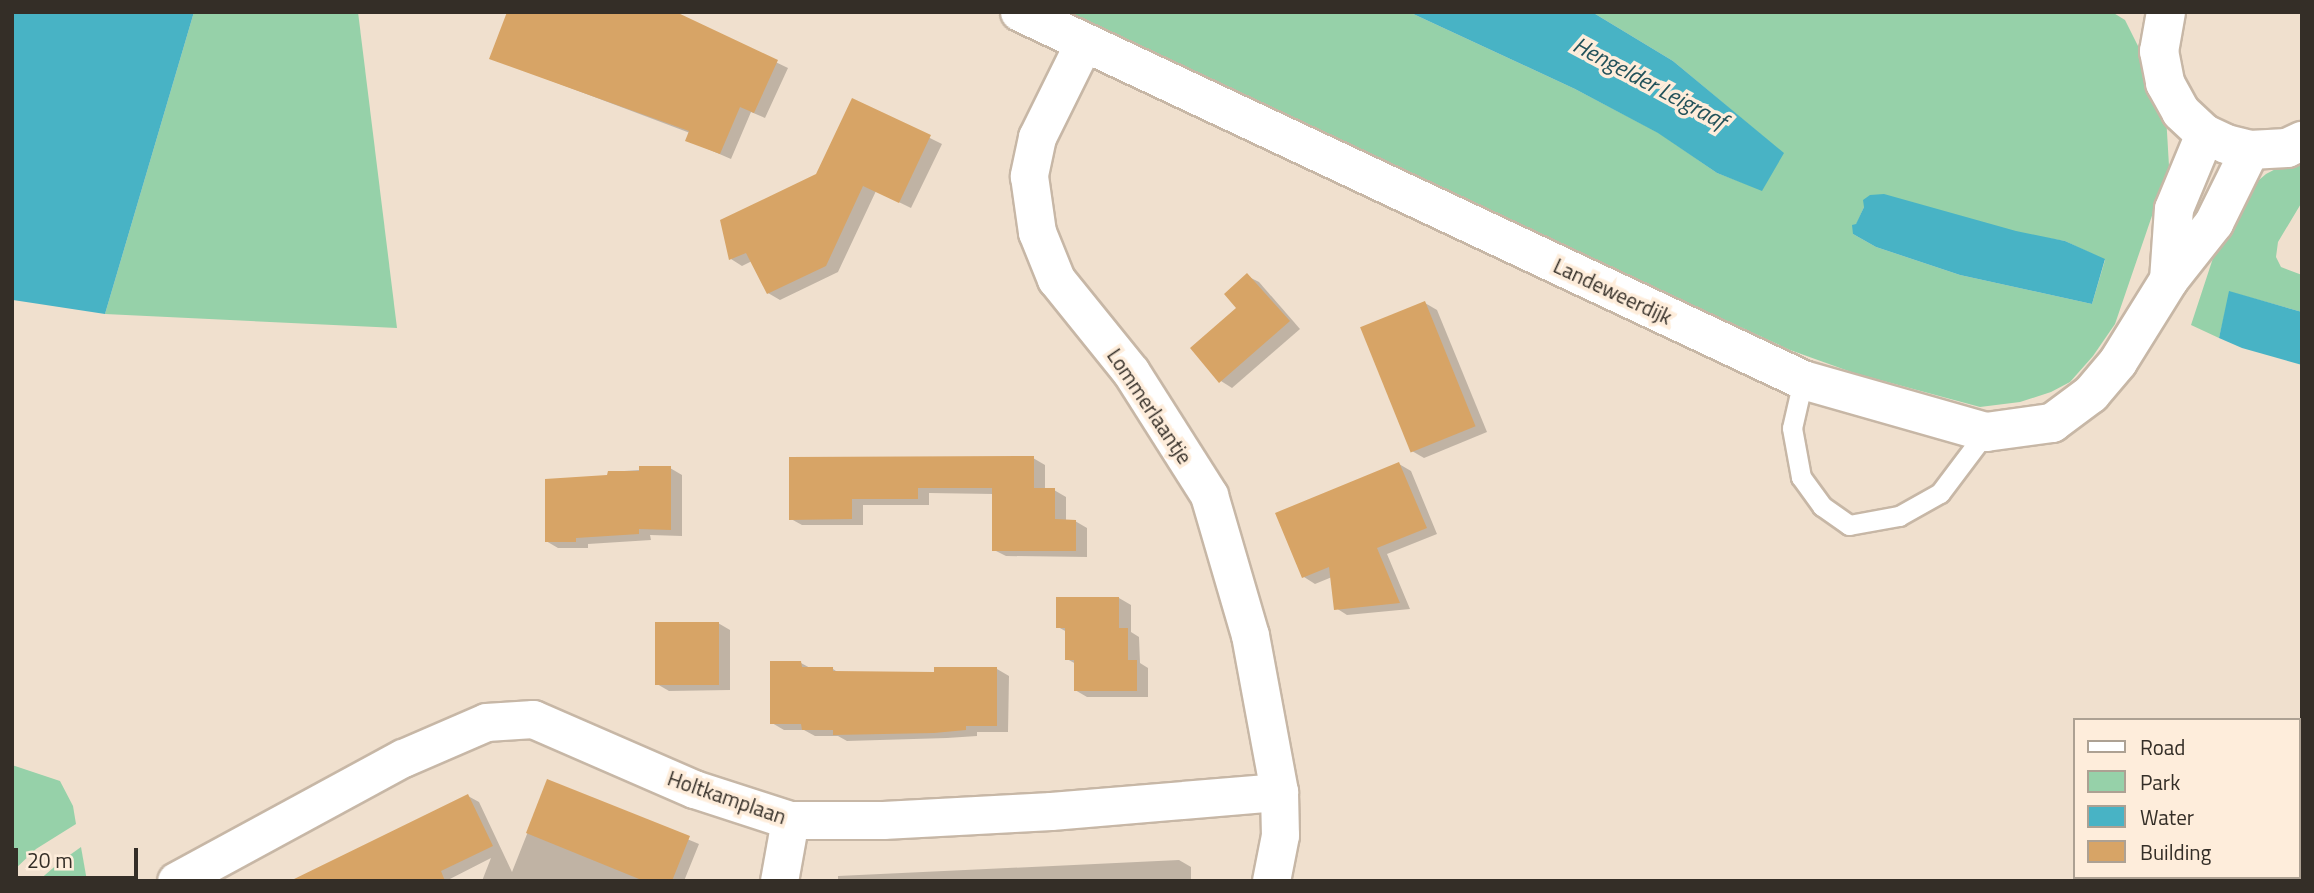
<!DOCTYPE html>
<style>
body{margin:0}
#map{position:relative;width:2314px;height:893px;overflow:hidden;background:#f0e0ce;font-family:"Titillium Web",sans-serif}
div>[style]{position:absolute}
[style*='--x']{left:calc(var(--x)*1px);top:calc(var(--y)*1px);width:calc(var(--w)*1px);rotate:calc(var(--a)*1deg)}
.green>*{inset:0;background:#96d1a9}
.water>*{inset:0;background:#48b3c5}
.shadow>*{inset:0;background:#0003}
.building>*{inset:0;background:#d7a466;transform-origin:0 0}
.roads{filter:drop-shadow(2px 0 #c7b7a6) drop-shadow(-2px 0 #c7b7a6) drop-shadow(0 2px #c7b7a6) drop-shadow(0 -2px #c7b7a6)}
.service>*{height:19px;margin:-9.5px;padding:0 9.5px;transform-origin:9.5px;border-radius:9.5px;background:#fff}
.minor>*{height:37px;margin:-18.5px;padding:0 18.5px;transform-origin:18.5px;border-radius:18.5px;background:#fff}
.tertiary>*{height:38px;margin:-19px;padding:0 19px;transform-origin:19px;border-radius:19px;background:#fff}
span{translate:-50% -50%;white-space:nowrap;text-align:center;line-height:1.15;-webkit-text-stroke:7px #feeddb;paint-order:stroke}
.street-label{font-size:21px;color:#342e27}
.water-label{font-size:23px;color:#23525a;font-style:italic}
.frame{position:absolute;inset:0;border:14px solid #342e27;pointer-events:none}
.legend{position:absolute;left:2073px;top:718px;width:228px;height:161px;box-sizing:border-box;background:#feeddb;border:2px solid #ada193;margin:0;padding:9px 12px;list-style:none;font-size:21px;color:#342e27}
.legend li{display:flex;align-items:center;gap:14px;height:35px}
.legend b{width:35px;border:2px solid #ada193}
.scale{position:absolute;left:14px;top:848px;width:124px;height:32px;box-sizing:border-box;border:4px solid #342e27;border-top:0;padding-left:9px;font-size:21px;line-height:24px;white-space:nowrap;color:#342e27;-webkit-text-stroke:5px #feeddb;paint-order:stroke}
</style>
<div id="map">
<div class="green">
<div style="clip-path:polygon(194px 12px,358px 12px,397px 328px,105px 314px)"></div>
<div style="clip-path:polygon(evenodd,1060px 12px,1409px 12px,1575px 89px,1659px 133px,1717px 173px,1762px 190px,1783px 153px,1673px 61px,1592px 12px,2112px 12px,2125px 20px,2149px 68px,2166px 115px,2169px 166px,2115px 324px,2093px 356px,2070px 382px,2051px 392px,2020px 402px,1980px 407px,1854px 373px,1790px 350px,1060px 12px,1864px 207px,2065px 241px,2105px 260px,2092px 304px,1960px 275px,1876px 247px,1853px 234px,1853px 225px,1856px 225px,1864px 207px)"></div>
<div style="clip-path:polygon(2302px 155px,2302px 202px,2278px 242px,2276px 257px,2281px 267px,2302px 275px,2302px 312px,2230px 292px,2219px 338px,2191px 325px,2215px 252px,2245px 192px,2266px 174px)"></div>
<div style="clip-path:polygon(12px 765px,60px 781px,73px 806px,76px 824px,36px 849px,12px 872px)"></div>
<div style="clip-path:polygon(81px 847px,87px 881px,38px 881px,60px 862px)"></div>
</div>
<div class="water">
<div style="clip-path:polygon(12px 12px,194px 12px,105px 314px,13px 300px)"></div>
<div style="clip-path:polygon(1409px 12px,1592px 12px,1673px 61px,1784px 153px,1762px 191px,1717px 173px,1658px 133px,1575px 89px)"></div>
<div style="clip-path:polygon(1884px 194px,2016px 231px,2065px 241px,2105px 259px,2092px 304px,1960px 275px,1876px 247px,1853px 234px,1852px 225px,1856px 224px,1864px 207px,1863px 200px,1870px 195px)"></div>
<div style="clip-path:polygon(2229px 291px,2302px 312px,2302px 365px,2242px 348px,2219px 338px)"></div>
</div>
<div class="shadow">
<div style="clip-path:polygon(671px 12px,788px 68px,765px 118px,751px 112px,731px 159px,687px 140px,690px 133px,491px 58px)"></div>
<div style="clip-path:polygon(853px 100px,942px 144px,911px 208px,876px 191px,838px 272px,780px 300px,768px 293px,752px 261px,742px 266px,731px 259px,818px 176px)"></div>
<div style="clip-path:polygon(1247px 276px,1259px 282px,1300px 329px,1232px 388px,1221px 381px)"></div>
<div style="clip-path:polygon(1425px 303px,1437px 310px,1487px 432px,1424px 458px,1412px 451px)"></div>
<div style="clip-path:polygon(791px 458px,1033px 458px,1045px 465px,1045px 490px,1054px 490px,1066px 497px,1066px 521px,1075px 521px,1087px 528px,1087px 557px,1006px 556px,994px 550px,993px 494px,929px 493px,929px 505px,863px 505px,863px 525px,802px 525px,791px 519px)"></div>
<div style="clip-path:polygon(1399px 464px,1411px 471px,1437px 534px,1387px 554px,1410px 609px,1347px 615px,1336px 608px,1332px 577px,1315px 584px,1304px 577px)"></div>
<div style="clip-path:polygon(670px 468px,682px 475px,682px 536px,650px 535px,651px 540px,588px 544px,588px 548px,558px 548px,546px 541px,578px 477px,609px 477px,609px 472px)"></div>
<div style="clip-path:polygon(1119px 598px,1131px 605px,1131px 632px,1139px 637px,1140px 663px,1148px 668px,1148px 697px,1087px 697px,1075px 690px,1076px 664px,1067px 659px,1067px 632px,1058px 627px)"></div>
<div style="clip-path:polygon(718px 623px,730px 630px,730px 690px,669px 691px,657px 684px)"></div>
<div style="clip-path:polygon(801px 663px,812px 669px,833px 669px,839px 673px,936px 673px,997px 669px,1009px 676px,1008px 732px,977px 732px,977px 736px,947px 738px,847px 741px,838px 736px,815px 736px,804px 730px,784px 730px,772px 723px)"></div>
<div style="clip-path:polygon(548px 781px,699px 844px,684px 881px,482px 881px,491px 858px,446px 881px,296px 881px,468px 796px,479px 802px,512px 872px)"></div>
<div style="clip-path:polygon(1179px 860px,1191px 867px,1191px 881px,838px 881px,838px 876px)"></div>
</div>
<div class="building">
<div style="clip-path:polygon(507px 12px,676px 12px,778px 60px,754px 113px,740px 107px,720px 154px,685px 141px,689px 131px,489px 59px)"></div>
<div style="clip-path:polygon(852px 98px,931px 135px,899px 203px,863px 186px,826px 266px,767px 294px,746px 253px,729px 260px,720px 220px,816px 174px)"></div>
<div style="clip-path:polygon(1247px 273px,1290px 321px,1219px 383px,1190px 348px,1236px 308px,1224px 294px)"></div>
<div style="left:1425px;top:301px;width:135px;height:70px;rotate:68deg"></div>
<div style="clip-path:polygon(1034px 456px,1034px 488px,1055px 488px,1055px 519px,1076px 520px,1076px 551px,992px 551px,992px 488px,918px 488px,918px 499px,852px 499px,852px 519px,789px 520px,789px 457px)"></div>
<div style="clip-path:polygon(1399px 462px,1427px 528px,1377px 548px,1400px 603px,1334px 610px,1329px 567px,1302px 578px,1275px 513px)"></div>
<div style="clip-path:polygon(639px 466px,671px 466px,671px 530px,639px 529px,639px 534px,576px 538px,576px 542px,545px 542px,545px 479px,607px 475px,608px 471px,639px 471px)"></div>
<div style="clip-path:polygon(1056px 597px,1119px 597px,1119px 628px,1128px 628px,1128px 660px,1137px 660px,1137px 691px,1074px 691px,1074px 660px,1065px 660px,1065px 628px,1056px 628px)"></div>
<div style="left:655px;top:622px;width:64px;height:63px"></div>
<div style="clip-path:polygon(770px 661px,801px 661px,802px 667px,833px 667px,833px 671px,934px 672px,934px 667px,997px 667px,997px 726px,966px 726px,966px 730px,934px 733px,833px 735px,833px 730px,802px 730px,801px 724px,770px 724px)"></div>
<div style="clip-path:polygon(547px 779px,690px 836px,672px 881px,644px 881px,526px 833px)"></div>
<div style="clip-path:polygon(468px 794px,493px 846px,441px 871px,445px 881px,290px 881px)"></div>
</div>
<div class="roads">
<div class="service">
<div style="--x:1803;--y:380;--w:49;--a:102.9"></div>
<div style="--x:1792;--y:428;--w:50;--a:79.6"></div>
<div style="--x:1801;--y:477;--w:36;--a:54"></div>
<div style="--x:1822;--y:506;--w:33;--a:35"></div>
<div style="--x:1849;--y:525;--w:51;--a:-10.2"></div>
<div style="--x:1899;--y:516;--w:47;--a:-29.3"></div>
<div style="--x:1940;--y:493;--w:76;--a:-53"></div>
</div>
<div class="minor">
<div style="--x:1084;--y:42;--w:106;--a:116.3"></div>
<div style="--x:1037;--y:137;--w:40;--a:102"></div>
<div style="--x:1029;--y:176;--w:57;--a:81.9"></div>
<div style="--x:1037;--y:232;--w:51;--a:68"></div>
<div style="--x:1056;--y:279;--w:119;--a:51.1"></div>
<div style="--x:1131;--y:372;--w:146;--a:57.6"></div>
<div style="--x:1209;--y:495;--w:146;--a:73.7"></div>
<div style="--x:1250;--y:635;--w:160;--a:79.5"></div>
<div style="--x:1279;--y:792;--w:43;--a:88.7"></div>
<div style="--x:1280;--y:835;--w:47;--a:101.1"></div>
<div style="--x:176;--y:881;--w:258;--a:-28.5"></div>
<div style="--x:403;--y:758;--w:90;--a:-23.4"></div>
<div style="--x:486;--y:722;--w:47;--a:-3.7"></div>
<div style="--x:533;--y:719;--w:176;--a:23.5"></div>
<div style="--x:694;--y:789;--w:101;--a:17.9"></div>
<div style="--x:790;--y:820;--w:93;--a:0"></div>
<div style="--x:883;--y:820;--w:168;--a:-3.1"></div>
<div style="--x:1051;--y:811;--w:229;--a:-4.8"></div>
<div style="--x:779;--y:881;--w:62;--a:-79.8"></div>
</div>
<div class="tertiary">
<div style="--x:1020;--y:12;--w:865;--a:25.17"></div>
<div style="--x:1803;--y:380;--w:190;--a:15.9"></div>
<div style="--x:1986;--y:432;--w:67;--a:-7.8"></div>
<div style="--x:2052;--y:423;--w:49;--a:-36.6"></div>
<div style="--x:2091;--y:394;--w:42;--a:-49.8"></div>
<div style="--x:2118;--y:362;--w:97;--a:-58.1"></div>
<div style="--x:2169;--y:280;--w:73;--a:-51.7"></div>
<div style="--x:2214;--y:223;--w:81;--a:-63.7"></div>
<div style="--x:2166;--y:12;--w:40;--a:100"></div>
<div style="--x:2159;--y:51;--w:33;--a:79"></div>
<div style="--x:2165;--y:83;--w:33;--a:61"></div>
<div style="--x:2181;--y:112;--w:33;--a:43"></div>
<div style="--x:2205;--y:134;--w:23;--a:25"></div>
<div style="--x:2226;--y:144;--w:25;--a:14"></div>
<div style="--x:2250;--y:150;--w:37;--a:-3"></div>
<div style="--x:2287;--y:148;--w:17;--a:-25"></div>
<div style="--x:2169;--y:280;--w:71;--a:-86"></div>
<div style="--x:2174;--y:209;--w:81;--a:-67.5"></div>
</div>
</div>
<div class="street-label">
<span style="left:1613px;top:291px;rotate:25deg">Landeweerdijk</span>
<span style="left:1150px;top:406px;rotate:56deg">Lommerlaantje</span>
<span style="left:727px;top:797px;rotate:19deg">Holtkamplaan</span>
</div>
<div class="water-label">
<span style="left:1650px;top:83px;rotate:28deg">Hengelder Leigraaf</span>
</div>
<div class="frame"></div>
<ul class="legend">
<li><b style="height:9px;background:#fff"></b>Road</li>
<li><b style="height:19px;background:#96d1a9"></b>Park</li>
<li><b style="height:19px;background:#48b3c5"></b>Water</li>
<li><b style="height:19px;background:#d7a466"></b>Building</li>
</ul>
<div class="scale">20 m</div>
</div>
